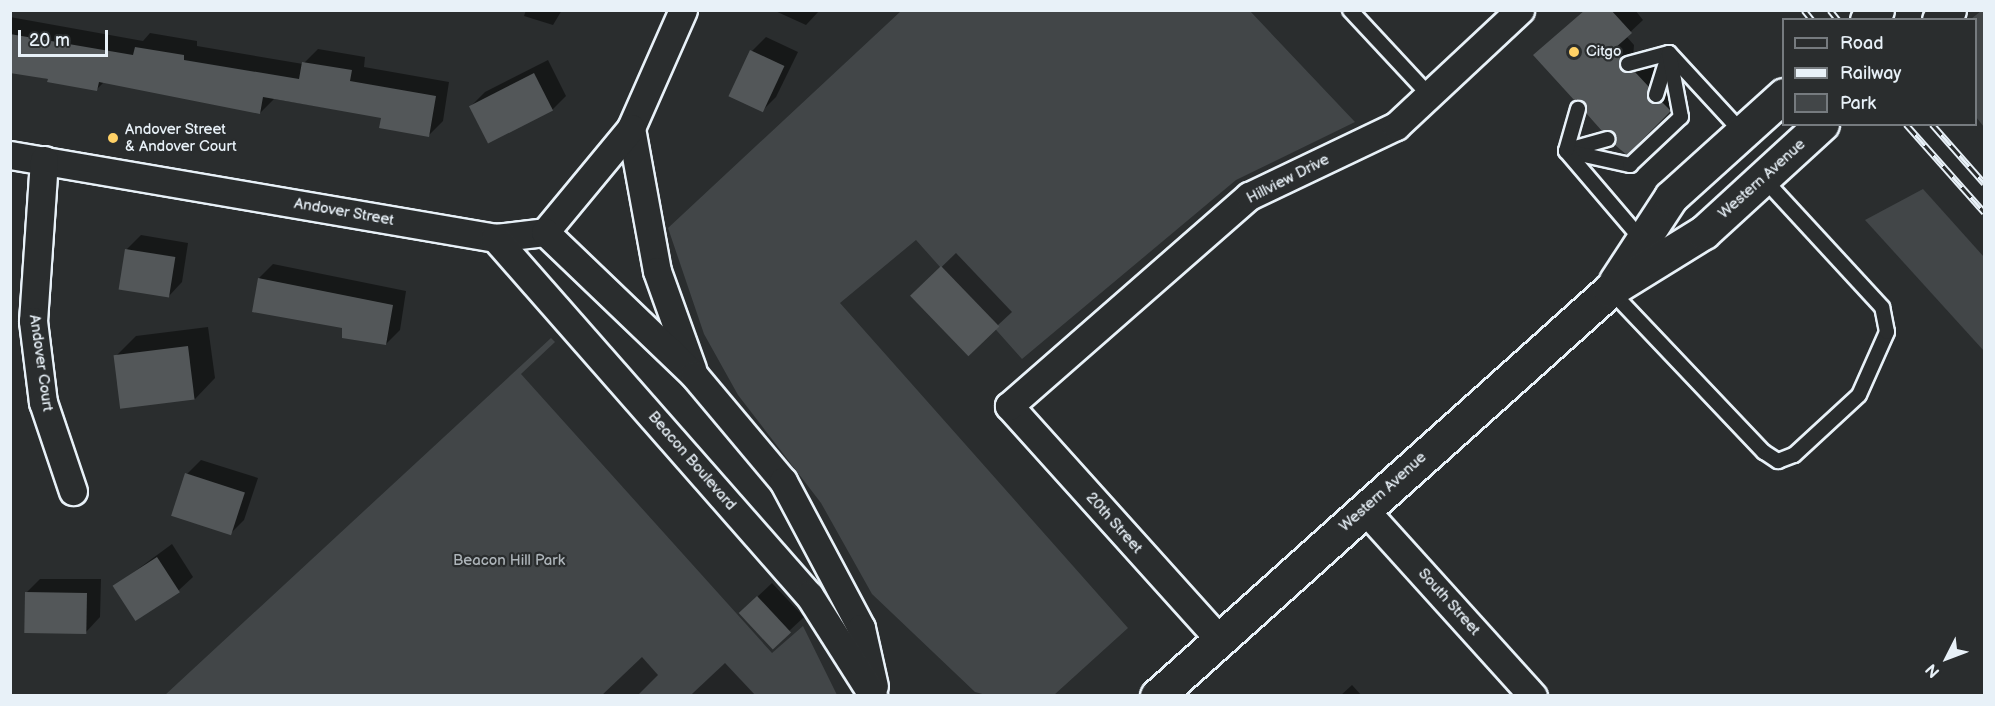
<!DOCTYPE html>
<style>
body{margin:0}
#map{position:relative;width:1995px;height:706px;overflow:hidden;background:#2a2d2e;font-family:"Balsamiq Sans",sans-serif}
div>[style]{position:absolute}
[style*='--x']{left:calc(var(--x)*1px);top:calc(var(--y)*1px);width:calc(var(--w)*1px);rotate:calc(var(--a)*1deg)}
.green>*{inset:0;background:#424648}
.shadow>*{inset:0;background:#0007}
.building>*{inset:0;background:#535759;transform-origin:0 0}
.roads{filter:drop-shadow(2px 0 #e8f1f8) drop-shadow(-2px 0 #e8f1f8) drop-shadow(0 2px #e8f1f8) drop-shadow(0 -2px #e8f1f8)}
.lane>*{height:14px;margin:-7px;padding:0 7px;transform-origin:7px;border-radius:7px;background:#2a2d2e}
.street>*{height:27px;margin:-13.5px;padding:0 13.5px;transform-origin:13.5px;border-radius:13.5px;background:#2a2d2e}
.secondary>*{height:33px;margin:-16.5px;padding:0 16.5px;transform-origin:16.5px;border-radius:16.5px;background:#2a2d2e}
.rail>*{height:7px;margin-top:-3.5px;transform-origin:0;background:repeating-linear-gradient(90deg,#2a2d2e 0 14px,#e8f1f8 0 28px);box-sizing:border-box;border-block:2px solid #e8f1f8}
.dots>*{width:16px;height:16px;translate:-50% -50%;box-sizing:border-box;border:3px solid #2a2d2e;border-radius:50%}
span{translate:-50% -50%;white-space:nowrap;text-align:center;line-height:1.15;-webkit-text-stroke:4.5px #2a2d2e;paint-order:stroke}
.poi-label{font-size:15px;color:#e8f1f8}
.left{translate:0 -50%;text-align:left}
.street-label{font-size:15px;color:#e8f1f8}
.park-label{font-size:15px;color:#aeb5ba}
.frame{position:absolute;inset:0;border:12px solid #e8f1f8;pointer-events:none}
.legend{position:absolute;left:1782px;top:18px;width:195px;height:108px;box-sizing:border-box;background:#2a2d2e;border:2px solid #767b7f;margin:0;padding:8px 10px;list-style:none;font-size:18px;color:#e8f1f8}
.legend li{display:flex;align-items:center;gap:12px;height:30px}
.legend b{width:30px;border:2px solid #767b7f}
.north{position:absolute;left:1917px;top:628px;width:60px;height:60px;-webkit-text-stroke:4px #2a2d2e;paint-order:stroke;rotate:228deg;font-size:16px;font-weight:700;line-height:24px;text-align:center;color:#e8f1f8}
.north::after{content:'';display:block;margin:auto;width:21px;height:27px;background:#e8f1f8;clip-path:polygon(50% 0,100% 100%,50% 72%,0 100%)}
.scale{position:absolute;left:18px;top:30px;width:90px;height:27px;box-sizing:border-box;border:3px solid #e8f1f8;border-top:0;padding-left:8px;font-size:18px;line-height:21px;white-space:nowrap;color:#e8f1f8;-webkit-text-stroke:4px #2a2d2e;paint-order:stroke}
</style>
<div id="map">
<div class="green">
<div style="clip-path:polygon(901px 11px,1250px 11px,1355px 122px,1236px 180px,1022px 359px,916px 240px,840px 303px,1128px 628px,1054px 695px,986px 695px,975px 692px,872px 594px,821px 503px,738px 395px,704px 334px,668px 228px)"></div>
<div style="clip-path:polygon(1981px 11px,1984px 11px,1984px 127px,1976px 117px,1976px 20px,1971px 19px)"></div>
<div style="clip-path:polygon(1923px 189px,1984px 257px,1984px 351px,1865px 220px)"></div>
<div style="clip-path:polygon(551px 338px,555px 342px,521px 374px,772px 653px,803px 626px,837px 695px,165px 695px)"></div>
</div>
<div class="shadow">
<div style="clip-path:polygon(526px 10px,562px 10px,553px 25px,524px 16px)"></div>
<div style="clip-path:polygon(773px 10px,820px 10px,806px 25px)"></div>
<div style="clip-path:polygon(1586px 10px,1635px 10px,1643px 20px,1626px 36px,1634px 45px,1633px 58px,1647px 60px,1661px 75px,1661px 89px,1675px 90px,1683px 100px,1627px 154px,1616px 144px)"></div>
<div style="clip-path:polygon(10px 17px,143px 41px,150px 33px,197px 41px,197px 46px,303px 64px,318px 49px,365px 57px,364px 67px,449px 82px,443px 121px,429px 135px,382px 117px,274px 99px,260px 113px,104px 82px,97px 89px,10px 71px)"></div>
<div style="clip-path:polygon(766px 37px,798px 52px,776px 97px,762px 111px,730px 95px,752px 51px)"></div>
<div style="clip-path:polygon(548px 60px,566px 96px,552px 110px,489px 142px,471px 106px,485px 92px)"></div>
<div style="clip-path:polygon(141px 235px,188px 243px,182px 282px,168px 297px,127px 249px)"></div>
<div style="clip-path:polygon(956px 253px,1012px 312px,967px 354px,926px 282px)"></div>
<div style="clip-path:polygon(273px 264px,406px 291px,400px 330px,386px 344px,344px 326px,259px 278px)"></div>
<div style="clip-path:polygon(208px 327px,215px 378px,195px 399px,116px 356px,136px 336px)"></div>
<div style="clip-path:polygon(201px 460px,258px 478px,244px 520px,230px 534px,173px 515px,187px 474px)"></div>
<div style="clip-path:polygon(172px 544px,193px 577px,179px 590px,115px 586px)"></div>
<div style="clip-path:polygon(40px 579px,101px 579px,100px 617px,86px 632px,26px 593px)"></div>
<div style="clip-path:polygon(772px 583px,804px 617px,772px 647px,754px 600px)"></div>
<div style="clip-path:polygon(642px 657px,658px 675px,637px 696px,601px 696px)"></div>
<div style="clip-path:polygon(725px 663px,756px 696px,690px 696px,693px 693px)"></div>
<div style="clip-path:polygon(1352px 685px,1362px 696px,1340px 696px)"></div>
</div>
<div class="building">
<div style="clip-path:polygon(1585px 10px,1611px 10px,1632px 33px,1614px 49px,1622px 58px,1620px 67px,1625px 72px,1635px 72px,1649px 87px,1649px 101px,1662px 102px,1671px 111px,1627px 155px,1615px 145px,1615px 133px,1602px 131px,1586px 113px,1585px 103px,1575px 101px,1533px 55px)"></div>
<div style="clip-path:polygon(10px 34px,133px 55px,135px 47px,184px 55px,184px 60px,299px 79px,302px 62px,352px 70px,350px 81px,436px 96px,429px 137px,379px 128px,381px 118px,263px 97px,260px 114px,99px 82px,97px 91px,47px 82px,48px 79px,10px 73px)"></div>
<div style="left:750px;top:50px;width:38px;height:51px;rotate:25deg"></div>
<div style="left:534px;top:73px;width:42px;height:73px;rotate:63deg"></div>
<div style="left:125px;top:249px;width:51px;height:41px;rotate:9deg"></div>
<div style="left:941px;top:266px;width:84px;height:43px;rotate:46deg"></div>
<div style="clip-path:polygon(258px 278px,393px 305px,386px 345px,342px 338px,342px 328px,252px 312px)"></div>
<div style="left:188px;top:346px;width:54px;height:75px;rotate:83deg"></div>
<div style="left:185px;top:473px;width:63px;height:45px;rotate:18deg"></div>
<div style="left:157px;top:557px;width:42px;height:53px;rotate:57deg"></div>
<div style="left:25px;top:592px;width:62px;height:41px;rotate:1deg"></div>
<div style="left:757px;top:596px;width:50px;height:25px;rotate:47deg"></div>
</div>
<div class="roads">
<div class="lane">
<div style="--x:1350;--y:10;--w:116;--a:47.1"></div>
<div style="--x:1670;--y:54;--w:106;--a:47.3"></div>
<div style="--x:1628;--y:64;--w:42;--a:-15"></div>
<div style="--x:1669;--y:53;--w:44;--a:107.2"></div>
<div style="--x:1568;--y:150;--w:41;--a:-15.4"></div>
<div style="--x:1566;--y:151;--w:66;--a:12.3"></div>
<div style="--x:1630;--y:165;--w:70;--a:-43.3"></div>
<div style="--x:1681;--y:117;--w:65;--a:-100.6"></div>
<div style="--x:1566;--y:151;--w:117;--a:49.5"></div>
<div style="--x:1566;--y:151;--w:44;--a:-74.1"></div>
<div style="--x:1610;--y:290;--w:224;--a:46.5"></div>
<div style="--x:1764;--y:452;--w:17;--a:33"></div>
<div style="--x:1778;--y:461;--w:17;--a:-21"></div>
<div style="--x:1794;--y:455;--w:88;--a:-42.7"></div>
<div style="--x:1859;--y:395;--w:69;--a:-66"></div>
<div style="--x:1887;--y:332;--w:25;--a:-101"></div>
<div style="--x:1882;--y:307;--w:176;--a:-132.7"></div>
</div>
<div class="street">
<div style="--x:683;--y:10;--w:129;--a:113.8"></div>
<div style="--x:631;--y:128;--w:145;--a:79.7"></div>
<div style="--x:657;--y:271;--w:104;--a:70.3"></div>
<div style="--x:10;--y:155;--w:492;--a:9.7"></div>
<div style="--x:495;--y:238;--w:50;--a:-6.8"></div>
<div style="--x:545;--y:232;--w:135;--a:-50.4"></div>
<div style="--x:44;--y:160;--w:161;--a:93.9"></div>
<div style="--x:33;--y:321;--w:82;--a:83"></div>
<div style="--x:43;--y:402;--w:94;--a:71.4"></div>
<div style="--x:545;--y:232;--w:207;--a:43.8"></div>
<div style="--x:694;--y:375;--w:138;--a:50"></div>
<div style="--x:783;--y:481;--w:166;--a:62"></div>
<div style="--x:861;--y:628;--w:59;--a:77.4"></div>
<div style="--x:495;--y:238;--w:475;--a:48.7"></div>
<div style="--x:809;--y:595;--w:120;--a:57.6"></div>
<div style="--x:1364;--y:509;--w:252;--a:47.9"></div>
<div style="--x:1219;--y:639;--w:314;--a:-132"></div>
<div style="--x:1009;--y:406;--w:319;--a:-41.2"></div>
<div style="--x:1249;--y:196;--w:163;--a:-25.5"></div>
<div style="--x:1396;--y:126;--w:170;--a:-43.1"></div>
</div>
<div class="secondary">
<div style="--x:1867;--y:20;--w:14;--a:-45"></div>
<div style="--x:1939;--y:20;--w:14;--a:-45"></div>
<div style="--x:1616;--y:281;--w:100;--a:-56.8"></div>
<div style="--x:1671;--y:197;--w:152;--a:-42.1"></div>
<div style="--x:1157;--y:696;--w:608;--a:-41.87"></div>
<div style="--x:1610;--y:290;--w:110;--a:-31.7"></div>
<div style="--x:1704;--y:232;--w:160;--a:-42.5"></div>
</div>
</div>
<div class="rail">
<div style="--x:1804;--y:10;--w:13;--a:51"></div>
<div style="--x:1830;--y:10;--w:13;--a:51"></div>
<div style="--x:1906;--y:124;--w:118;--a:48.4"></div>
<div style="--x:1932;--y:124;--w:79;--a:48.6"></div>
</div>
<div class="dots">
<div style="left:1574px;top:52px;background:#ffd166"></div>
<div style="left:113px;top:138px;background:#ffd166"></div>
</div>
<div class="poi-label">
<span class="left" style="left:1586px;top:52px">Citgo</span>
<span class="left" style="left:125px;top:138px">Andover Street<br>&amp; Andover Court</span>
</div>
<div class="street-label">
<span style="left:1288px;top:179px;rotate:-27deg">Hillview Drive</span>
<span style="left:1762px;top:179px;rotate:-42deg">Western Avenue</span>
<span style="left:344px;top:212px;rotate:10deg">Andover Street</span>
<span style="left:41px;top:363px;rotate:82deg">Andover Court</span>
<span style="left:692px;top:461px;rotate:49deg">Beacon Boulevard</span>
<span style="left:1383px;top:492px;rotate:-42deg">Western Avenue</span>
<span style="left:1114px;top:523px;rotate:48deg">20th Street</span>
<span style="left:1449px;top:602px;rotate:48deg">South Street</span>
</div>
<div class="park-label">
<span style="left:509px;top:561px">Beacon Hill Park</span>
</div>
<div class="frame"></div>
<ul class="legend">
<li><b style="height:8px;background:#2a2d2e"></b>Road</li>
<li><b style="height:8px;background:#e8f1f8"></b>Railway</li>
<li><b style="height:16px;background:#424648"></b>Park</li>
</ul>
<div class="north">N</div>
<div class="scale">20 m</div>
</div>
